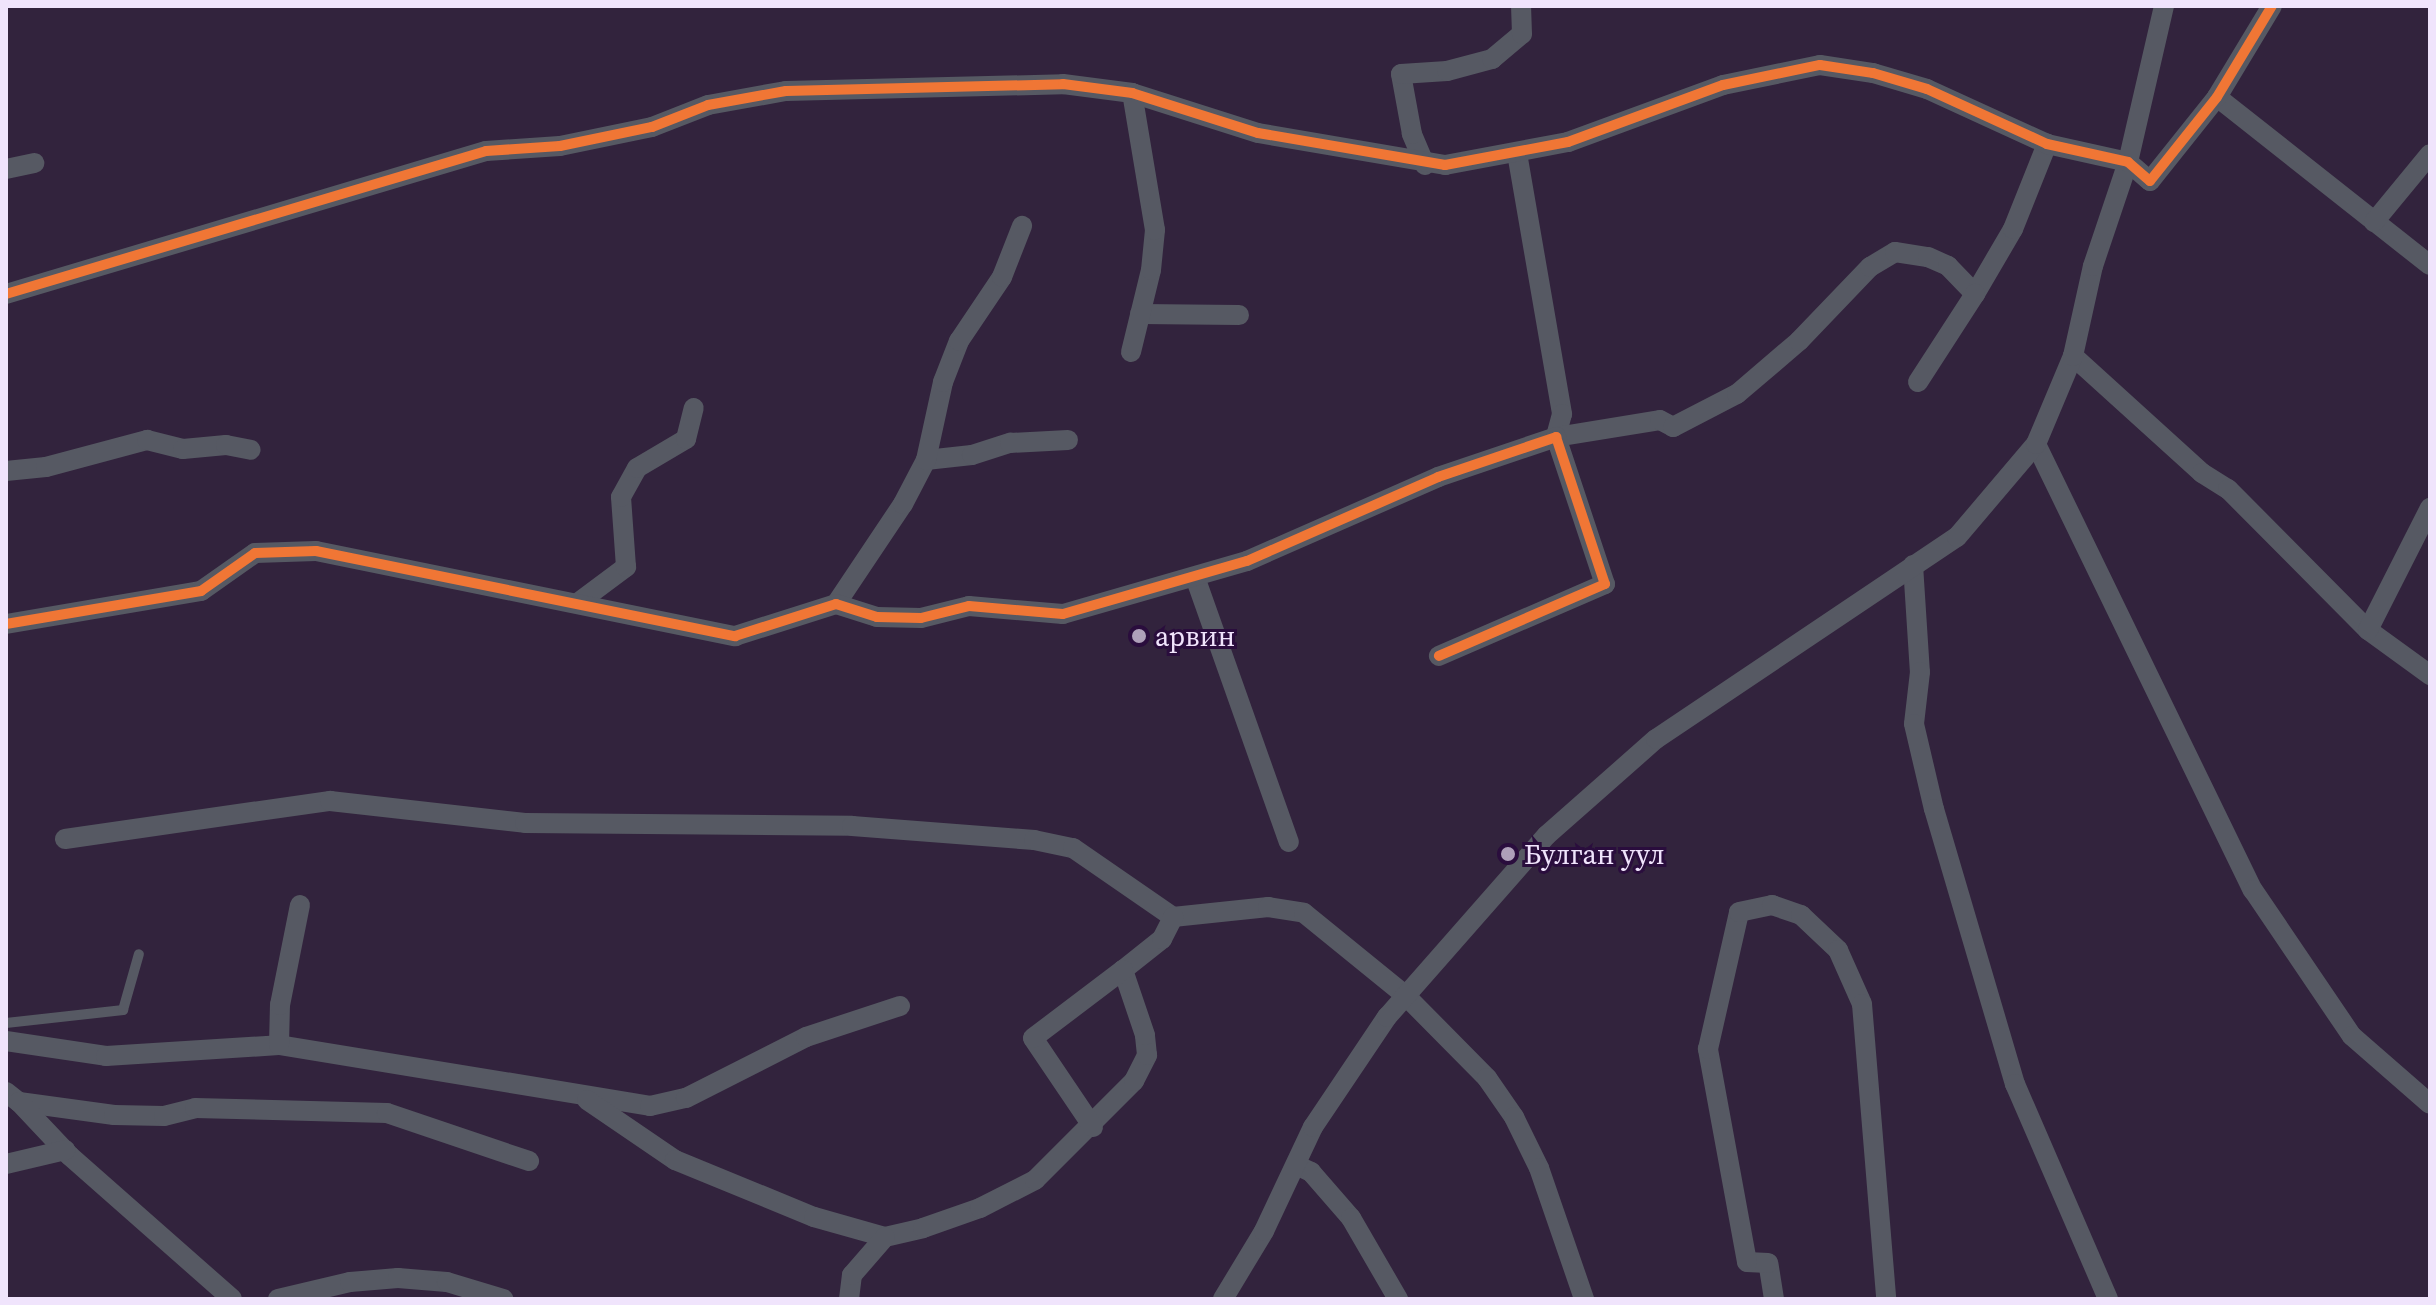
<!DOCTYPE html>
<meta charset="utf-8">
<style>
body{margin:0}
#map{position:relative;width:2436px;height:1305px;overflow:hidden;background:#32233d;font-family:"Source Serif 4",serif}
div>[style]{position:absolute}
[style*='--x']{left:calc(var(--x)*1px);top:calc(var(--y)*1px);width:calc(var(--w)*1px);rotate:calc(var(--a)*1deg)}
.service>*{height:10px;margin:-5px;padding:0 5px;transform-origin:5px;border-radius:5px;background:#565963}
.minor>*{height:20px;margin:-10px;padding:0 10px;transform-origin:10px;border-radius:10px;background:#565963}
.cycleway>*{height:10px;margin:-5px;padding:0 5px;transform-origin:5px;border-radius:5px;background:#f07635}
.dots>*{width:22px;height:22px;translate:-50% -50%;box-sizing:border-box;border:4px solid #2a0d3d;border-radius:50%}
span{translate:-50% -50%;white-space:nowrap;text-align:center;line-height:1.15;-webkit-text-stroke:6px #2a0d3d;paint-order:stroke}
.poi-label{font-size:28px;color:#f0e4fc}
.left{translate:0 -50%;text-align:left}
.frame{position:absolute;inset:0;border:8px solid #f0e4fc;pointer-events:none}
</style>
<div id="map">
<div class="service">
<div style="--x:6;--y:1023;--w:118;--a:-6.3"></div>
<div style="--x:123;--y:1010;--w:58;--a:-74.1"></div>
</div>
<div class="minor">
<div style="--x:2217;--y:97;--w:271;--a:38.3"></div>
<div style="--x:1517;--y:153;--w:265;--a:80.2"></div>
<div style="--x:1562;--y:414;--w:24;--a:105"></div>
<div style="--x:1556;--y:437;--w:105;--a:-9.3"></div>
<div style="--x:1660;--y:420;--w:15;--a:28"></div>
<div style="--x:1673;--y:427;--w:72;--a:-27.3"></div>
<div style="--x:1737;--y:394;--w:82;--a:-40.5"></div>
<div style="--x:1799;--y:341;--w:103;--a:-46.2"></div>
<div style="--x:1870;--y:267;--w:29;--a:-31"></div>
<div style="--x:1895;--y:252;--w:33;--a:9"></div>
<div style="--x:1928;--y:257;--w:22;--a:24"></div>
<div style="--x:1948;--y:266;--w:39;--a:46"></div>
<div style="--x:1975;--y:294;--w:75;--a:-59.7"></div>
<div style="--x:2013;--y:229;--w:92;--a:-68.2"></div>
<div style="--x:1425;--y:165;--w:34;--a:-113"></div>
<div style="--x:1412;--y:134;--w:61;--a:-100.4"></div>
<div style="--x:1401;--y:74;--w:46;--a:-3.7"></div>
<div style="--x:1447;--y:71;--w:47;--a:-14.9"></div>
<div style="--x:1492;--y:59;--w:39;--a:-40"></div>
<div style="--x:1522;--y:34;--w:28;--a:-92"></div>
<div style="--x:6;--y:169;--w:29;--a:-12"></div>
<div style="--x:2374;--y:222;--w:88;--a:-50.5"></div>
<div style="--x:6;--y:294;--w:501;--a:-16.59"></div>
<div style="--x:486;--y:151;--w:74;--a:-3.9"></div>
<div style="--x:560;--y:146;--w:94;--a:-11.7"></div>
<div style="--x:652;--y:127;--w:60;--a:-21.4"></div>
<div style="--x:708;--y:105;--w:79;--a:-10.2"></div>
<div style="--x:786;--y:91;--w:277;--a:-1.4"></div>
<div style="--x:1063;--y:84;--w:70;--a:7.4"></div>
<div style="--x:1132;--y:93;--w:132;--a:17.6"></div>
<div style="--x:1258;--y:133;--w:190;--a:9.7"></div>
<div style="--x:1445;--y:165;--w:125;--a:-10.6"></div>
<div style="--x:1568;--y:142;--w:165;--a:-20.2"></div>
<div style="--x:1723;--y:85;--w:99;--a:-11.7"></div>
<div style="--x:1820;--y:65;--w:54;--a:8.6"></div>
<div style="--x:1873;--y:73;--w:56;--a:16.5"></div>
<div style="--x:1927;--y:89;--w:132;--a:24.6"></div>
<div style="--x:2047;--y:144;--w:83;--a:12.5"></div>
<div style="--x:2128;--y:162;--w:29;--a:41"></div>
<div style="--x:2150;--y:181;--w:107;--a:-51.4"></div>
<div style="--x:2217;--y:97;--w:106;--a:-58.9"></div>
<div style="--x:1140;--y:314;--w:99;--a:0.6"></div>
<div style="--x:1131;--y:352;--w:84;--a:-76.3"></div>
<div style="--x:1151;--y:270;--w:40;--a:-84.3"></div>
<div style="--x:1155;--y:230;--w:139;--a:-99.5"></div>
<div style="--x:2073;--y:356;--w:174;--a:42.2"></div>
<div style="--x:2202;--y:473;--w:31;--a:32"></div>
<div style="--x:2228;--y:489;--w:199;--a:45.2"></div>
<div style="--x:2368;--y:630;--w:77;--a:36"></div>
<div style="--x:1918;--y:382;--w:105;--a:-57.1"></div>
<div style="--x:2036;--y:444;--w:496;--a:64.1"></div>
<div style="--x:2253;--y:890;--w:176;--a:55.9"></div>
<div style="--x:2352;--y:1036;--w:103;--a:41.1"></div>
<div style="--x:926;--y:460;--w:46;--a:-6.2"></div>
<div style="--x:972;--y:455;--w:40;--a:-18"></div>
<div style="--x:1010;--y:443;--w:58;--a:-3"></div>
<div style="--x:6;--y:471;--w:40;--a:-5.7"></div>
<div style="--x:46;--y:467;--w:105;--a:-15"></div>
<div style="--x:147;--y:440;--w:37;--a:14"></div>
<div style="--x:183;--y:449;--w:43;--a:-5.3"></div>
<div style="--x:226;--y:445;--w:25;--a:11"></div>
<div style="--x:1913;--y:565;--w:107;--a:86.3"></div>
<div style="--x:1920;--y:672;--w:52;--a:96.6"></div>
<div style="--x:1914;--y:724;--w:87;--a:76.8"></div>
<div style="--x:1934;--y:809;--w:287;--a:73.6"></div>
<div style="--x:2015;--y:1084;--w:234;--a:66.6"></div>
<div style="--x:1195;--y:577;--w:281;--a:70.5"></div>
<div style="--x:579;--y:602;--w:59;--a:-36.7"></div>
<div style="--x:626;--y:567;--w:70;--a:-94.1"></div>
<div style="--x:621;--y:497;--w:33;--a:-61"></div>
<div style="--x:637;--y:468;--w:57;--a:-30.6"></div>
<div style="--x:686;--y:439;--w:32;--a:-76"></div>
<div style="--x:836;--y:604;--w:120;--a:-56.2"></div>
<div style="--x:903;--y:504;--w:50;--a:-62.4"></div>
<div style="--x:926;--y:460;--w:80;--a:-77.7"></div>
<div style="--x:943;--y:382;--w:44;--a:-68.7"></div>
<div style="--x:959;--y:341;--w:77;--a:-56.1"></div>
<div style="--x:1002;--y:277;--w:55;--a:-68.6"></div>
<div style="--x:6;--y:624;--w:198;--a:-9.6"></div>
<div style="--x:201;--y:591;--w:66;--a:-35.1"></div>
<div style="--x:255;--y:553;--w:61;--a:-1.9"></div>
<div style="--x:316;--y:551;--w:428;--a:11.5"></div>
<div style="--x:735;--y:636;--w:106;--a:-17.6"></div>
<div style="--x:836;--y:604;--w:43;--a:17.6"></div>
<div style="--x:877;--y:617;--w:44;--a:1.3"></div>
<div style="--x:921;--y:618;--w:49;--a:-14"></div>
<div style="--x:969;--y:606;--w:94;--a:4.9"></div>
<div style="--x:1063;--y:614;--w:191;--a:-16.1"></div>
<div style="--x:1247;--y:561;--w:209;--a:-23.7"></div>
<div style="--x:1438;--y:477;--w:125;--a:-18.7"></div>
<div style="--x:1556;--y:437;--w:155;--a:71.6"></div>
<div style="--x:1605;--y:584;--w:181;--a:156.6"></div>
<div style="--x:2368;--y:630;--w:137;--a:-63.1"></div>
<div style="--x:65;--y:839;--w:268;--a:-8.2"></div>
<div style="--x:330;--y:801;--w:196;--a:6.4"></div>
<div style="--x:525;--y:823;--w:327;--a:0.5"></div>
<div style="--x:852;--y:826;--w:183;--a:4.4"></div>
<div style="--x:1034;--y:840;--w:40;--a:12"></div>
<div style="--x:1073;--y:848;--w:121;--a:34.6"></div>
<div style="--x:1173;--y:917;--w:96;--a:-6"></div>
<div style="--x:1268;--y:907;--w:36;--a:9"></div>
<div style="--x:1304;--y:913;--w:130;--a:39.1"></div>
<div style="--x:1405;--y:995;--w:117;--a:45.3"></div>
<div style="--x:1487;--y:1078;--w:47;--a:55.3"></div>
<div style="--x:1514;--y:1117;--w:57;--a:63.9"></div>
<div style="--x:1539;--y:1168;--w:139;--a:71"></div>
<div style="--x:6;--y:1041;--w:101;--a:8.5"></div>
<div style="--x:106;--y:1056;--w:173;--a:-3.6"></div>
<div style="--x:279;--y:1045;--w:376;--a:9.3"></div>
<div style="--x:650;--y:1106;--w:37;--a:-13"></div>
<div style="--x:686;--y:1098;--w:135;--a:-26.9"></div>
<div style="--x:806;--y:1037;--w:99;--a:-18.3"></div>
<div style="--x:279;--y:1045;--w:40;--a:-88.6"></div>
<div style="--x:280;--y:1005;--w:102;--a:-78.7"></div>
<div style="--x:6;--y:1092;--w:16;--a:38"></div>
<div style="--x:19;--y:1102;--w:96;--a:7.8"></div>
<div style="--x:114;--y:1115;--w:50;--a:1.1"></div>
<div style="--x:164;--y:1116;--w:32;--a:-14"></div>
<div style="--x:195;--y:1108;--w:192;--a:1.5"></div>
<div style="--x:387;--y:1113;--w:150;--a:18.7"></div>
<div style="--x:587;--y:1100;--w:107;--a:34.3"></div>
<div style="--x:675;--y:1160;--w:150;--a:22.3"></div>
<div style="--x:814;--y:1217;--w:74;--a:15.7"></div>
<div style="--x:885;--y:1237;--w:39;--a:-13"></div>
<div style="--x:923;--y:1228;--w:60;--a:-19.3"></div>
<div style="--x:980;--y:1208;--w:62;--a:-27"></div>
<div style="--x:1035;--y:1180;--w:140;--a:-45"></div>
<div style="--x:1134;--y:1081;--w:29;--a:-63"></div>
<div style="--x:1147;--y:1055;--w:20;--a:-96"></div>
<div style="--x:1145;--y:1035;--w:69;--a:-108.7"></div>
<div style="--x:1123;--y:970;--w:50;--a:-38.5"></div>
<div style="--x:1162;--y:939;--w:25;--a:-63"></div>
<div style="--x:19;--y:1102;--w:74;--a:46.6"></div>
<div style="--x:70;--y:1156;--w:216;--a:41.4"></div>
<div style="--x:1093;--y:1127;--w:107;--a:-124"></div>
<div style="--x:1033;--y:1038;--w:113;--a:-37.1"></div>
<div style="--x:6;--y:1164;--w:61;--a:-13.3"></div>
<div style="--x:1296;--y:1165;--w:17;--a:25"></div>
<div style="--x:1311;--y:1172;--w:61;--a:49"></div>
<div style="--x:1351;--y:1218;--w:94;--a:59.9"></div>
<div style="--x:278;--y:1299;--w:74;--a:-13.3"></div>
<div style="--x:350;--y:1282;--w:48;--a:-4.8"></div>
<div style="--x:398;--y:1278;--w:49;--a:4.7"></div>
<div style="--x:447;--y:1282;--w:59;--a:16.9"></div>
<div style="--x:849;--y:1299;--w:24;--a:-83"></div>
<div style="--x:852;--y:1275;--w:50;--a:-49"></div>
<div style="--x:1223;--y:1299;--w:79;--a:-58.9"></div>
<div style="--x:1264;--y:1231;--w:115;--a:-64.8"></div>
<div style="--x:1313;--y:1127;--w:133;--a:-56.1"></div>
<div style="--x:1387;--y:1017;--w:242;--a:-48.7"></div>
<div style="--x:1547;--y:835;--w:145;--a:-41.4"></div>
<div style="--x:1656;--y:739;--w:362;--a:-33.9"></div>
<div style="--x:1957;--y:537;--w:122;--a:-49.7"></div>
<div style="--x:2036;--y:444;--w:95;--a:-67.2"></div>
<div style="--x:2073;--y:356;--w:92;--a:-77.5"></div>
<div style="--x:2093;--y:266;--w:110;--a:-71.4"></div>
<div style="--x:2128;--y:162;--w:160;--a:-77"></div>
<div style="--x:1774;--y:1299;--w:36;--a:-99"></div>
<div style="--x:1768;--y:1263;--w:21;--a:-177"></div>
<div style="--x:1747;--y:1262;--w:217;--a:-100.4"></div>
<div style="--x:1708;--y:1049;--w:140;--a:-77.2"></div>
<div style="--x:1739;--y:912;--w:34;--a:-12"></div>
<div style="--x:1772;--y:905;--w:31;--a:19"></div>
<div style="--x:1801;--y:915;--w:51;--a:43.4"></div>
<div style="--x:1838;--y:950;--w:59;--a:66"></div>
<div style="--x:1862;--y:1004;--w:296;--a:85.3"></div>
</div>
<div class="cycleway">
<div style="--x:6;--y:294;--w:501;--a:-16.59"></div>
<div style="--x:486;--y:151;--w:74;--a:-3.9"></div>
<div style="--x:560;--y:146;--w:94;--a:-11.7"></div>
<div style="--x:652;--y:127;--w:60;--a:-21.4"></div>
<div style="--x:708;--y:105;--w:79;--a:-10.2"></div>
<div style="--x:786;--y:91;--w:277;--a:-1.4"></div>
<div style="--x:1063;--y:84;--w:70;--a:7.4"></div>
<div style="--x:1132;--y:93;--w:132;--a:17.6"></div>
<div style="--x:1258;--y:133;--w:190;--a:9.7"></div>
<div style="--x:1445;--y:165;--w:125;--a:-10.6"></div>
<div style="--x:1568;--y:142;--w:165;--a:-20.2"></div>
<div style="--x:1723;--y:85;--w:99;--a:-11.7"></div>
<div style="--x:1820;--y:65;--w:54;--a:8.6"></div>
<div style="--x:1873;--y:73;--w:56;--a:16.5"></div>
<div style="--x:1927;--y:89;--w:132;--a:24.6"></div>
<div style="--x:2047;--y:144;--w:83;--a:12.5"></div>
<div style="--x:2128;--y:162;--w:29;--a:41"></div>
<div style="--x:2150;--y:181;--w:107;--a:-51.4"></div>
<div style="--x:2217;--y:97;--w:106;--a:-58.9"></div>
<div style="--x:6;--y:624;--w:198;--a:-9.6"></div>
<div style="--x:201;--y:591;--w:66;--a:-35.1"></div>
<div style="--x:255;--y:553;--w:61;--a:-1.9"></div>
<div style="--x:316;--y:551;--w:428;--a:11.5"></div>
<div style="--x:735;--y:636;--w:106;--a:-17.6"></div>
<div style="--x:836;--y:604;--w:43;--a:17.6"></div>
<div style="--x:877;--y:617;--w:44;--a:1.3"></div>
<div style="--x:921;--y:618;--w:49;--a:-14"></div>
<div style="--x:969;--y:606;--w:94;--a:4.9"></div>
<div style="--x:1063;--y:614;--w:191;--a:-16.1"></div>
<div style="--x:1247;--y:561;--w:209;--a:-23.7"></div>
<div style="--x:1438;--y:477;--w:125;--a:-18.7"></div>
<div style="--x:1556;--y:437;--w:155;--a:71.6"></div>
<div style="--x:1605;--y:584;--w:181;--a:156.6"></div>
</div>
<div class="dots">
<div style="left:1139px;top:636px;background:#aea0b9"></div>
<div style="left:1508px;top:854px;background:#aea0b9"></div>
</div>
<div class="poi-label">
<span class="left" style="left:1155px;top:636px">арвин</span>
<span class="left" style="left:1524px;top:854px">Булган уул</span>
</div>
<div class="frame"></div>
</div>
